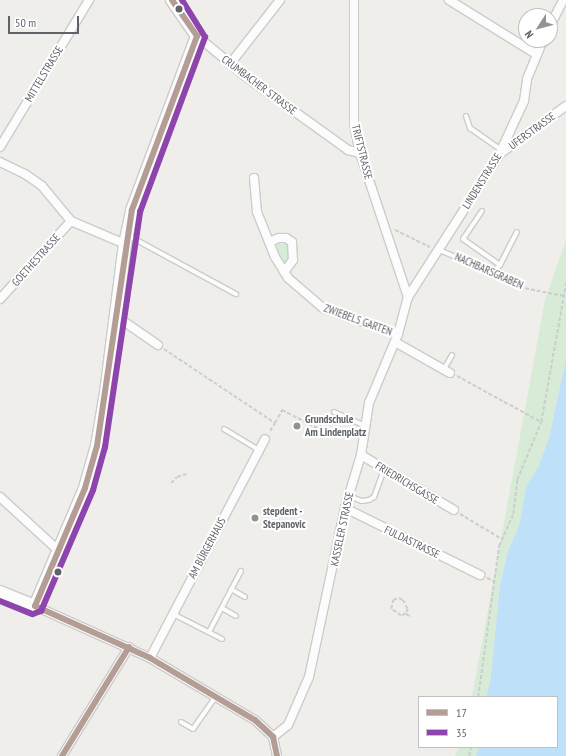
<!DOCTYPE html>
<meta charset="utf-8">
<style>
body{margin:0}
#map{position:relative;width:566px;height:756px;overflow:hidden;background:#efeeea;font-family:"PT Sans Narrow",sans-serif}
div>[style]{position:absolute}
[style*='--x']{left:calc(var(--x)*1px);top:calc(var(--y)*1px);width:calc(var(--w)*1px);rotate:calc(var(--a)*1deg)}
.green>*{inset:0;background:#d8ebd6}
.water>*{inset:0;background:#bfe0f9}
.path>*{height:1.5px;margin-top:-0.75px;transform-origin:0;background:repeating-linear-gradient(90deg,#cacfcc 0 4px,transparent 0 6px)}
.roads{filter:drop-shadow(1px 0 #cbcccc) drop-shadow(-1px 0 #cbcccc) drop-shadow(0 1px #cbcccc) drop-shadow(0 -1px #cbcccc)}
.lane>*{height:4px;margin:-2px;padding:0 2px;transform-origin:2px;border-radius:2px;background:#fdfcfc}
.street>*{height:8px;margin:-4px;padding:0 4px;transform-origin:4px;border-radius:4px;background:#fdfcfc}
.secondary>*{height:12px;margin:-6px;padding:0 6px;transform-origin:6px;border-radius:6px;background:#fdfcfc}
.bus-1>*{height:6px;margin:-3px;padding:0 3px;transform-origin:3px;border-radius:3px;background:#b49d95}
.bus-2>*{height:6px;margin:-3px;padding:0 3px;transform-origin:3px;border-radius:3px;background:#8e44ad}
.dots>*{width:11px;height:11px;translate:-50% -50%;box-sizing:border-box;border:2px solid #fff;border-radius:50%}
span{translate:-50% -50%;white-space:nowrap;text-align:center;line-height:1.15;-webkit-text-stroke:4px #fff;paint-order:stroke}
.street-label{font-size:11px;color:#5f6368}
.poi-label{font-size:11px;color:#5f6368;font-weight:700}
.left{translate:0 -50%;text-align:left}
.legend{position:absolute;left:418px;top:696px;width:140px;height:52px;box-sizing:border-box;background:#fff;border:1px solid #bfc1c3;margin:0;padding:5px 7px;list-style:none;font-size:12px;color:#5f6368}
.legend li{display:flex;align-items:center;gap:8px;height:20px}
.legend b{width:20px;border:1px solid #bfc1c3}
.north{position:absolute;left:518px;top:8px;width:40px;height:40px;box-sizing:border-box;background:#fff;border:1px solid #bfc1c3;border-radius:50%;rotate:234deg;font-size:11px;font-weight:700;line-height:16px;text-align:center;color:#5f6368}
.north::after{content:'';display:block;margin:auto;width:14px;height:18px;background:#919496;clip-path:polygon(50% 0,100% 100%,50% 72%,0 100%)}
.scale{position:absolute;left:8px;top:16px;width:71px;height:18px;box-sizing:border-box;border:2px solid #5f6368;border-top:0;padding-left:5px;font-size:12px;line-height:14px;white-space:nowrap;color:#5f6368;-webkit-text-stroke:3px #fff;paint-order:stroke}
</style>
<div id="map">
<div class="green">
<div style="clip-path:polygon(566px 240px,566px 359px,549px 438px,539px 465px,526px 487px,519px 526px,508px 551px,500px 585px,490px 684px,486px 697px,472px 697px,545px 300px)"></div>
<div style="clip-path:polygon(285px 243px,290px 247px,289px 260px,283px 264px,275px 250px,278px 244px)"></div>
<div style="clip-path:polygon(459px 747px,479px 747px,476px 756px,455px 756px)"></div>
</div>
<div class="water">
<div style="clip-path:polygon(566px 359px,566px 756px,476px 756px,479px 747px,557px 747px,557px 697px,486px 697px,490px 684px,500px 585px,508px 551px,519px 526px,526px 487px,539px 465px,549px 438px)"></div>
</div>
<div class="path">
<div style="--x:395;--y:230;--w:39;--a:26"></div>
<div style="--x:500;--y:277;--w:21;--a:28"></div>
<div style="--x:519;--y:287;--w:46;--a:11.3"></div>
<div style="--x:164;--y:349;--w:133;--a:33.7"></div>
<div style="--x:275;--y:423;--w:15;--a:-62"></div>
<div style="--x:282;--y:410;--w:42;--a:27.2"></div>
<div style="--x:319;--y:429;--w:18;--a:-63"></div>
<div style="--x:457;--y:376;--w:96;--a:28.7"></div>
<div style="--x:270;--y:431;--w:9;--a:-58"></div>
<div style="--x:171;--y:483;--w:8;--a:-45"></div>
<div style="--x:177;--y:477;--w:10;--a:-17"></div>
<div style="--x:460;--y:514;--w:49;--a:30.8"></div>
<div style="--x:487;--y:578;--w:8;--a:23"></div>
<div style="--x:406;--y:614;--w:5;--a:158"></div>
<div style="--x:401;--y:616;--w:12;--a:-145"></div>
<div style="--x:391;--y:609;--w:9;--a:-77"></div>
<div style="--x:393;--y:600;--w:6;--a:-18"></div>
<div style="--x:399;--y:598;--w:4;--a:27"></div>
<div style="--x:403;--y:600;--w:10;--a:61"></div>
<div style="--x:408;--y:609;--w:5;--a:112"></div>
<div style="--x:406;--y:614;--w:6;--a:31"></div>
<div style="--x:478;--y:697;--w:152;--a:-82.1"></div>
<div style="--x:499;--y:546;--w:35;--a:-66"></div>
<div style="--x:513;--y:514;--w:34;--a:-83"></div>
<div style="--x:517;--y:480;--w:63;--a:-67.5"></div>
<div style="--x:541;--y:422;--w:141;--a:-79.8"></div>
<div style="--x:469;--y:756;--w:9;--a:-77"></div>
</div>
<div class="roads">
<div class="lane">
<div style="--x:466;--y:116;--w:13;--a:72"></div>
<div style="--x:470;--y:128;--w:38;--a:35"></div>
<div style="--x:482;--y:211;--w:34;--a:124"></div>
<div style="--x:463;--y:239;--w:45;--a:35.1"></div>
<div style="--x:129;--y:236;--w:122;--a:28.5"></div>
<div style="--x:437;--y:249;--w:63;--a:23.3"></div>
<div style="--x:492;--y:273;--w:11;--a:-45"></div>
<div style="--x:500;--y:265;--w:37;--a:-63"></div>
<div style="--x:444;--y:369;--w:16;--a:-60"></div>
<div style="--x:334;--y:412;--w:35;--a:24"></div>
<div style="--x:224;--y:429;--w:41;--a:31"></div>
<div style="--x:349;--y:496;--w:14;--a:21"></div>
<div style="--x:362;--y:501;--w:7;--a:-8"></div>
<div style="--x:369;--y:500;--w:6;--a:-31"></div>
<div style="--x:374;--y:497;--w:30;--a:-70"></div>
<div style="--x:231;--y:589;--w:16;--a:30"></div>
<div style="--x:222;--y:608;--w:16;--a:30"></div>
<div style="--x:173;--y:614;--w:55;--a:27"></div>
<div style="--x:209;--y:632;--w:69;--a:-62.3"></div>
<div style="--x:181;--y:722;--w:14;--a:30"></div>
<div style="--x:193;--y:729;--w:39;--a:-55"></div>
</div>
<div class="street">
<div style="--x:354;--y:0;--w:123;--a:90"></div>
<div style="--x:354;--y:123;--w:31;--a:79"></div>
<div style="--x:360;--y:153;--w:152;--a:71.6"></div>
<div style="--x:449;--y:0;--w:102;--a:31.8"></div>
<div style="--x:550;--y:26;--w:29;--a:-63"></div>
<div style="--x:197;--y:36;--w:62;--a:39.8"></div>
<div style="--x:245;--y:76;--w:127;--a:35.7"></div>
<div style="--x:348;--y:150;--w:12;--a:14"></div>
<div style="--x:230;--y:64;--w:81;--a:-52"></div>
<div style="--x:0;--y:147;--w:172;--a:-58.8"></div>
<div style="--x:501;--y:153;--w:80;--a:-35.9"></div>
<div style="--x:0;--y:162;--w:28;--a:26"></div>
<div style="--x:25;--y:174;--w:21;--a:35"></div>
<div style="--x:42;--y:186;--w:45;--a:50.4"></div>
<div style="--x:71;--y:221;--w:59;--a:23.1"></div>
<div style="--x:254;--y:178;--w:34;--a:85"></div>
<div style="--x:257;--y:212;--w:48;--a:68.2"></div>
<div style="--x:275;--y:257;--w:25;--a:58"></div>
<div style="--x:288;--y:278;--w:46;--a:40.6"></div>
<div style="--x:323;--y:308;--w:79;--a:19.1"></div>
<div style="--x:269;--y:242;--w:11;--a:-22"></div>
<div style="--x:279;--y:238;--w:7;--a:0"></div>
<div style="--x:286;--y:238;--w:7;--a:34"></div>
<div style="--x:292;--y:242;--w:18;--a:87"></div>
<div style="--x:293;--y:260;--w:15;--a:127"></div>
<div style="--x:0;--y:299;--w:105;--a:-47.7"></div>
<div style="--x:116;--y:316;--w:51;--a:34.6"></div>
<div style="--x:395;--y:342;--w:63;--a:29.4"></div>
<div style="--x:361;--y:455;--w:108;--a:30.6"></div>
<div style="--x:0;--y:497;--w:80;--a:42.5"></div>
<div style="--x:345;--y:508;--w:151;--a:26.4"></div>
<div style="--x:35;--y:606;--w:126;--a:24.3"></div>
<div style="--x:150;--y:658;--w:122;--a:30.6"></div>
<div style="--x:255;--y:720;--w:25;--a:43"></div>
<div style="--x:273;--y:737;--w:19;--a:78"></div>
<div style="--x:150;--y:658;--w:247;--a:-62.3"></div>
<div style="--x:273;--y:737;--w:19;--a:-39"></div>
<div style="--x:288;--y:725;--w:52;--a:-66.4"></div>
<div style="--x:309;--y:677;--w:173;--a:-78"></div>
<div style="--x:345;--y:508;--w:55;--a:-73.2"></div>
<div style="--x:361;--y:455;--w:53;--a:-81.3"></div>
<div style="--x:369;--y:403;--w:75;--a:-67.2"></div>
<div style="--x:398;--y:334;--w:38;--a:-75"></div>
<div style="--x:408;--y:297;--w:169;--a:-57.3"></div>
<div style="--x:499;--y:155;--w:60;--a:-65.2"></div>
<div style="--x:524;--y:101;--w:22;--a:-82"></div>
<div style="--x:527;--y:79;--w:42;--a:-67.7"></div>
<div style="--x:62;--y:756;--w:128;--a:-58.4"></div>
</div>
<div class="secondary">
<div style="--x:0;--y:592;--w:38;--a:22"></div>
<div style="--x:35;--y:606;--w:128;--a:-67"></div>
<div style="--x:85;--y:488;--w:44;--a:-74.1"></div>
<div style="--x:97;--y:446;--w:55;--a:-80.5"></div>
<div style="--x:106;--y:392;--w:149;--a:-82.7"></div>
<div style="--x:125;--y:244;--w:35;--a:-78"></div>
<div style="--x:132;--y:210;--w:186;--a:-69.5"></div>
<div style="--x:197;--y:36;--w:44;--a:-124.8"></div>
</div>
</div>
<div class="bus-1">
<div style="--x:172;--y:0;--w:44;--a:55.2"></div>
<div style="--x:35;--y:606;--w:128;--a:-67"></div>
<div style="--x:85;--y:488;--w:44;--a:-74.1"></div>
<div style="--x:97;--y:446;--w:239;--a:-81.6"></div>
<div style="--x:132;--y:210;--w:186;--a:-69.5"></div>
<div style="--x:35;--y:606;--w:126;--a:24.3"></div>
<div style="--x:150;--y:658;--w:122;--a:30.6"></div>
<div style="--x:255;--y:720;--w:25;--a:43"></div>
<div style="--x:273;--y:737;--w:19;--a:78"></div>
<div style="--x:62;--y:756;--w:128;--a:-58.4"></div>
</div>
<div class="bus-2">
<div style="--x:0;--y:601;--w:35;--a:22"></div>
<div style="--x:33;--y:614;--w:9;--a:-21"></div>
<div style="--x:41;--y:611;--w:132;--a:-66.7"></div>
<div style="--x:93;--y:490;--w:45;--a:-74.4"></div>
<div style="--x:105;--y:447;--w:238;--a:-81.5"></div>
<div style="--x:140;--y:212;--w:187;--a:-69.6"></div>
<div style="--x:205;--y:37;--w:44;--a:-121.9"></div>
</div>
<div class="dots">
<div style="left:179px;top:9px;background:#5f6368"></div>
<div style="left:297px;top:426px;background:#919496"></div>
<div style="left:255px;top:518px;background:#919496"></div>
<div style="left:58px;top:572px;background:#5f6368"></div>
</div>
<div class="street-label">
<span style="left:44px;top:74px;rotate:-59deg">MITTELSTRASSE</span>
<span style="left:259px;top:85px;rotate:37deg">CRUMBACHER STRASSE</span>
<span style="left:532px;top:131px;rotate:-36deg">UFERSTRASSE</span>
<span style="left:362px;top:152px;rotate:76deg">TRIFTSTRASSE</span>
<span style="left:482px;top:181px;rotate:-58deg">LINDENSTRASSE</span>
<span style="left:36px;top:260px;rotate:-48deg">GOETHESTRASSE</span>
<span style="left:489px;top:271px;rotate:24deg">NACHBARSGRABEN</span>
<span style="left:358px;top:320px;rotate:20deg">ZWIEBELS GARTEN</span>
<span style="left:407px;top:483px;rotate:31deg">FRIEDRICHSGASSE</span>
<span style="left:342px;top:529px;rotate:-78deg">KASSELER STRASSE</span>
<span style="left:412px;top:542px;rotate:26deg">FULDASTRASSE</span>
<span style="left:207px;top:548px;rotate:-62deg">AM BÜRGERHAUS</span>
</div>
<div class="poi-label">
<span class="left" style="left:305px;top:426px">Grundschule<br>Am Lindenplatz</span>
<span class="left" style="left:263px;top:518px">stepdent -<br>Stepanovic</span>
</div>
<ul class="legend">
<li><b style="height:5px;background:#b49d95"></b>17</li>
<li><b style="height:5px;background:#8e44ad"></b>35</li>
</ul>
<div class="north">N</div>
<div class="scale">50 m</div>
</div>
